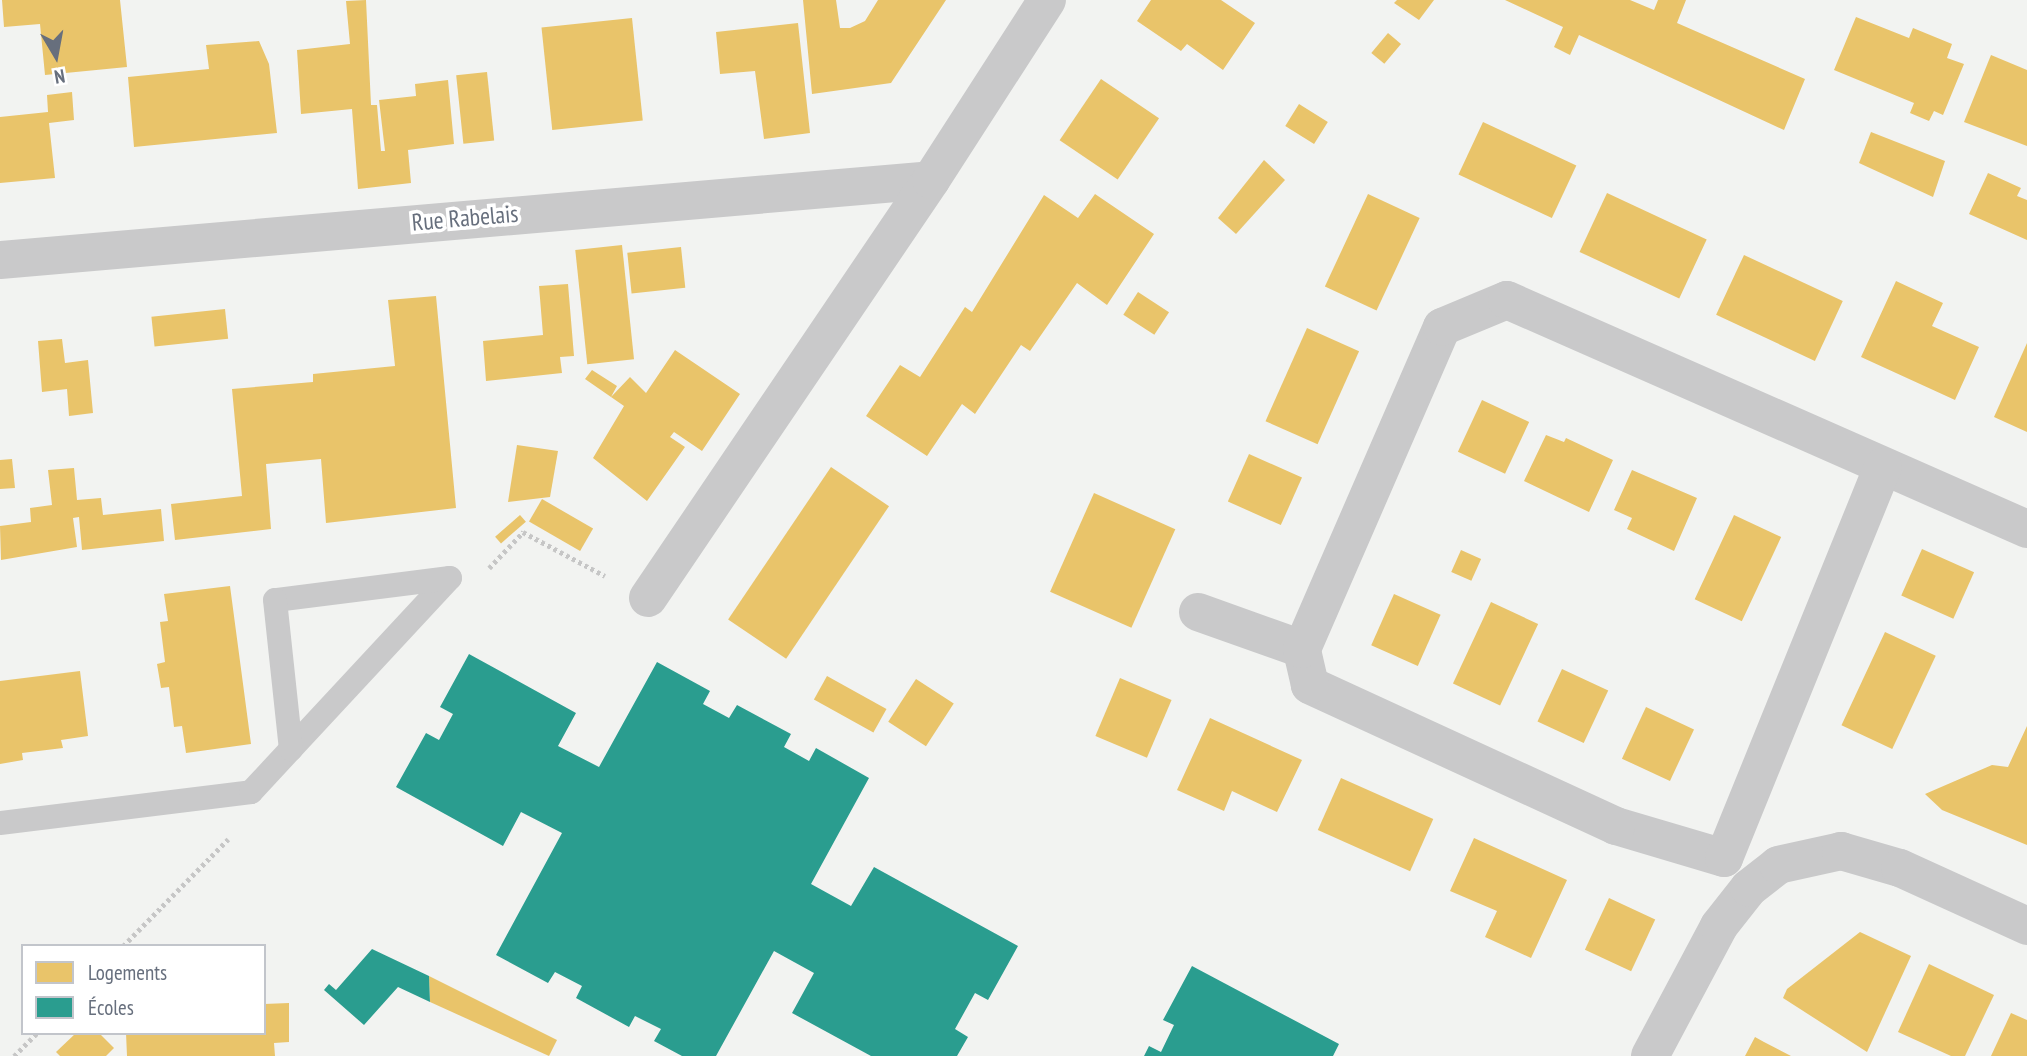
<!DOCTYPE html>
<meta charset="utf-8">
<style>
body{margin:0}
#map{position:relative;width:2027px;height:1056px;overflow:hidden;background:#f2f3f1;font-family:"PT Sans Narrow",sans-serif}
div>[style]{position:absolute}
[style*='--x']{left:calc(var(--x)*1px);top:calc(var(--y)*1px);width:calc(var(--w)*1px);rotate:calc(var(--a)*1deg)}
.homes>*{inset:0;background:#e9c46a;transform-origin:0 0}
.schools>*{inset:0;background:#2a9d8f}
.path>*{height:4.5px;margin-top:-2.25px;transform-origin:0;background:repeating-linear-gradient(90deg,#c6c6c6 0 3.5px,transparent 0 7px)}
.lane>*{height:24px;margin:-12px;padding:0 12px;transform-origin:12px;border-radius:12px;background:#c9c9ca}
.street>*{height:38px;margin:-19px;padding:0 19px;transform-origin:19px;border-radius:19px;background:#c9c9ca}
span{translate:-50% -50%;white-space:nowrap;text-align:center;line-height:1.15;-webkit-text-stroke:7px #fff;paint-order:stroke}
.street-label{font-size:24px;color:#676f7d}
.legend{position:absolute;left:21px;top:944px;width:245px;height:91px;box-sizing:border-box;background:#fff;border:2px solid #c2c5cb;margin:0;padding:9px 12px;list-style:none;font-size:21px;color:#676f7d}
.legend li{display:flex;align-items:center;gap:14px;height:35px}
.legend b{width:35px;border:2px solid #c2c5cb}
.north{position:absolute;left:21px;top:21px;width:70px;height:70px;-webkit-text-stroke:5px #fff;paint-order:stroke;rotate:170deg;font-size:19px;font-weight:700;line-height:28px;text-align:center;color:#676f7d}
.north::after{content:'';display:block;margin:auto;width:24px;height:32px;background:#676f7d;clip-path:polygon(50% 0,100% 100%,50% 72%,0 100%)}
</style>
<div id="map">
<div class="homes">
<div style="clip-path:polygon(2px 0,120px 0,127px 67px,45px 75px,40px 24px,4px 27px)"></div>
<div style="clip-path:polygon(366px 0,371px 105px,377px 105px,381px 151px,385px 151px,379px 100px,416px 96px,415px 84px,448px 80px,454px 144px,408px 150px,411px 183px,358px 189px,352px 109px,301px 114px,297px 50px,350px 44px,346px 1px)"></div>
<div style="clip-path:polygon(803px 0,836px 0,840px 28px,850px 28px,865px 21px,878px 0,946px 0,891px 83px,812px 94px)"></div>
<div style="clip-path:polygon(1151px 0,1221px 0,1255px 23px,1223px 70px,1187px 44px,1181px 51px,1137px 21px)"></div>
<div style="clip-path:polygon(1397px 0,1434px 0,1419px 20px,1394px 3px)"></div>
<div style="clip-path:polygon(1505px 0,1630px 0,1654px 10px,1658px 0,1686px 0,1677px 23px,1805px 79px,1784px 130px,1579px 35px,1570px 55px,1554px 47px,1563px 27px)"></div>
<div style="clip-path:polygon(1856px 17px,1909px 38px,1913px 28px,1952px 44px,1947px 58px,1964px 64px,1943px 115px,1934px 111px,1929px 121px,1910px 113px,1914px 103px,1834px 70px)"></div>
<div style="left:632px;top:18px;width:103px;height:91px;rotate:84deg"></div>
<div style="clip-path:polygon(798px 23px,810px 133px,764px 139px,755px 71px,720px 74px,716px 32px)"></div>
<div style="left:1388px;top:33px;width:17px;height:26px;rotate:40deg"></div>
<div style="clip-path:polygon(259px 41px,269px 64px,277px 133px,134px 147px,128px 77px,209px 69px,206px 45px)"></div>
<div style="clip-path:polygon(1991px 55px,2027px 70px,2027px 146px,1964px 122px)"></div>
<div style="left:487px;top:72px;width:69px;height:31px;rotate:84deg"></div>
<div style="left:1101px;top:79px;width:70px;height:74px;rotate:34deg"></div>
<div style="clip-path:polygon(72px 92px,74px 120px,49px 123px,55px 178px,0 183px,0 117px,48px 112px,47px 95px)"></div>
<div style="left:1299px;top:104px;width:34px;height:26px;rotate:32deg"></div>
<div style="left:1483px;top:122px;width:103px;height:58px;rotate:25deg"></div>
<div style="clip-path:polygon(1871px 132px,1945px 161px,1933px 197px,1859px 163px)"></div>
<div style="clip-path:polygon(1264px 160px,1285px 180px,1236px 234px,1218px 218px)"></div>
<div style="clip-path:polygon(1988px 173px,2021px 188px,2017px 196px,2027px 200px,2027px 240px,1969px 214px)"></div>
<div style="left:1607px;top:193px;width:110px;height:65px;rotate:25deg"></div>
<div style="clip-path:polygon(1095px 194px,1154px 234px,1107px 305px,1077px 283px,1030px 351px,1021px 345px,975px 414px,962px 404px,927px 456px,866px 416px,900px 365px,920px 377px,965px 307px,972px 312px,1044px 195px,1078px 218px)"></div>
<div style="left:1368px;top:194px;width:57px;height:102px;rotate:25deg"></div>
<div style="left:622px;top:245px;width:115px;height:47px;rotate:84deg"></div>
<div style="left:681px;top:247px;width:41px;height:54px;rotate:84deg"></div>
<div style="left:1744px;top:255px;width:109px;height:66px;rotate:25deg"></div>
<div style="clip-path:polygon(1896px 281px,1943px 303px,1932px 326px,1979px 347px,1955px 400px,1861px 357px)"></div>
<div style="clip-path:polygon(568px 284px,574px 356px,560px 357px,562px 373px,486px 381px,483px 341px,543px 335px,539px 286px)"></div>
<div style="left:1138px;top:292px;width:37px;height:27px;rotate:33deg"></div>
<div style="clip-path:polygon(436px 296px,456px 508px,326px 523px,321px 459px,266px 464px,271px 529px,175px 540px,171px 504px,242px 496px,232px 389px,313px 382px,313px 374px,395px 366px,388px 300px)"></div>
<div style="left:225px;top:309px;width:30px;height:74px;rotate:84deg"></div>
<div style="left:1307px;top:328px;width:57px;height:102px;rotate:24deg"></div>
<div style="clip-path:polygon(62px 339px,65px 363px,88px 360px,93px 413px,69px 416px,67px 389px,42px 392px,38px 341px)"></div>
<div style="clip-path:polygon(2027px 343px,2027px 432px,1994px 417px)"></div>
<div style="clip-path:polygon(675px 350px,740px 394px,702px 451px,674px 432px,670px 437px,685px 447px,647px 501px,593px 458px,624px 406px,585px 379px,592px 370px,617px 386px,611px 397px,630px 377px,646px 393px)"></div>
<div style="left:1482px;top:400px;width:52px;height:57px;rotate:25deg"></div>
<div style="clip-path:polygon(1546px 435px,1564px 442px,1566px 438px,1613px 460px,1589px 512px,1524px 481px)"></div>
<div style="clip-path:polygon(517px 445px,558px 451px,550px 497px,508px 502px)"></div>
<div style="left:1249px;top:454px;width:58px;height:52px;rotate:24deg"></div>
<div style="clip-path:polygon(12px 459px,15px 488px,0 489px,0 460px)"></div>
<div style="left:831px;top:467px;width:70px;height:184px;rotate:34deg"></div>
<div style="clip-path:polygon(74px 468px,77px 500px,101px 498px,103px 515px,161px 509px,164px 541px,82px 550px,79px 517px,73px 518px,77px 547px,1px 560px,0 526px,31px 522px,30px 508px,52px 505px,48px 470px)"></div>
<div style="clip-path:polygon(1632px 470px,1697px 498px,1674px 551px,1627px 529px,1632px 518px,1614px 510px)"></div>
<div style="left:1094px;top:493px;width:89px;height:108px;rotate:24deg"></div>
<div style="left:542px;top:499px;width:59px;height:26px;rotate:30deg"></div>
<div style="left:520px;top:515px;width:9px;height:33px;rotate:49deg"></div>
<div style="left:1734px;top:515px;width:52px;height:93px;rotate:25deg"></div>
<div style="left:1922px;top:549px;width:57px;height:51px;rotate:24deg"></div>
<div style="left:1461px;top:550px;width:22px;height:24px;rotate:24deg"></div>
<div style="clip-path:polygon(230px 586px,251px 744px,186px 753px,182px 726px,174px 727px,169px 687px,161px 688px,157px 664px,165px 662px,160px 622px,168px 621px,164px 594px)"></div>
<div style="left:1394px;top:594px;width:51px;height:56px;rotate:24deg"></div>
<div style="left:1491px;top:602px;width:52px;height:90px;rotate:25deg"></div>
<div style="left:1885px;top:632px;width:56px;height:103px;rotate:25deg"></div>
<div style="left:1562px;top:669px;width:51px;height:58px;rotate:25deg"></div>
<div style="clip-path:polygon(80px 671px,88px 736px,61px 740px,63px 748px,22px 753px,23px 760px,0 764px,0 681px)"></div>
<div style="left:827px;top:676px;width:68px;height:27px;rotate:29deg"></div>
<div style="left:1120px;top:678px;width:56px;height:63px;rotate:23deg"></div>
<div style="left:916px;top:679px;width:45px;height:51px;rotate:33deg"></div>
<div style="left:1646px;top:707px;width:53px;height:57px;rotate:25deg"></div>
<div style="clip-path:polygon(1210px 718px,1302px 760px,1277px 812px,1232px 791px,1224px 811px,1177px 790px)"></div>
<div style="clip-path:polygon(2027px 726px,2027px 845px,1942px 810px,1925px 794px,1992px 765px,2008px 767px)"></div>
<div style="left:1341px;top:778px;width:101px;height:57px;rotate:24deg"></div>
<div style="clip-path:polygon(1474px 838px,1567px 880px,1531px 958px,1485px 937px,1497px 911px,1450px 891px)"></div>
<div style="left:1609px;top:898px;width:51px;height:57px;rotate:25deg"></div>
<div style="clip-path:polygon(1860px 932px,1911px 956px,1867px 1052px,1783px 998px,1787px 989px)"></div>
<div style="clip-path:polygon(1929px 964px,1994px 995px,1965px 1056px,1951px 1056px,1898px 1032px)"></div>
<div style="clip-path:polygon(429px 976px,557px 1040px,549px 1056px,430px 1002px)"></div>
<div style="clip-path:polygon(289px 1003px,289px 1042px,274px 1043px,275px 1056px,127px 1056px,126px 1033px,264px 1033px,264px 1004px)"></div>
<div style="clip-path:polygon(2011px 1013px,2027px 1020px,2027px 1056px,1991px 1056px)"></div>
<div style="clip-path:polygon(76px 1033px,99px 1033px,114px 1048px,106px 1056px,60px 1056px,56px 1052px)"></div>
<div style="clip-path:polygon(1755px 1037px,1764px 1042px,1791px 1056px,1745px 1056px)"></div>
</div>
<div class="schools">
<div style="clip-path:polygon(469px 654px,576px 713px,558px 746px,599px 767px,657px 662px,710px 691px,703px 704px,729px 718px,737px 705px,791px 734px,784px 747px,809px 761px,816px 748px,869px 778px,811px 884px,851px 906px,874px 867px,1018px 946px,988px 1000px,975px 993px,955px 1029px,968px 1037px,957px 1056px,871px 1056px,792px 1013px,814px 973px,774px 951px,716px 1056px,682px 1056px,654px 1041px,661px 1029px,635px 1016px,629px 1027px,576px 998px,582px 986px,555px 972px,548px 983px,496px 955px,562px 833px,521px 812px,503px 846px,396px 787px,426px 733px,439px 740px,453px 714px,440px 707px)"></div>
<div style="clip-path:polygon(372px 949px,429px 976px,430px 1002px,398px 987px,364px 1025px,324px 990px,329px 984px,336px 990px)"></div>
<div style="clip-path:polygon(1192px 966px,1339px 1044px,1333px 1056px,1144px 1056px,1149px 1046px,1161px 1052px,1174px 1025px,1163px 1020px)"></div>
</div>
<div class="path">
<div style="--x:489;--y:568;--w:50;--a:-46.6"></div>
<div style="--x:523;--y:532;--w:93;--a:28.2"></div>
<div style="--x:123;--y:946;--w:150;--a:-45.5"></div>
<div style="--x:14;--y:1056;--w:33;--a:-45"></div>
</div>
<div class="lane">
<div style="--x:0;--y:823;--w:253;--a:-7"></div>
<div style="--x:251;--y:792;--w:292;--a:-47.1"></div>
<div style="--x:450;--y:578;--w:176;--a:172.8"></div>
<div style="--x:275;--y:600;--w:150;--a:83.9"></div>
</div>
<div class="street">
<div style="--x:0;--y:260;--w:934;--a:-4.91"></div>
<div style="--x:648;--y:598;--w:505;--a:-55.9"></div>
<div style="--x:931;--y:180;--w:214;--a:-57.2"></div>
<div style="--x:1198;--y:612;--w:110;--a:19.6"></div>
<div style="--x:1724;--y:858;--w:113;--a:-163.5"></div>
<div style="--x:1616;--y:826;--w:337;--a:-155.3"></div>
<div style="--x:1310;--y:685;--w:37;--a:-103"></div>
<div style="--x:1302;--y:649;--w:351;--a:-66.5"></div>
<div style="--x:1442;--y:327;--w:70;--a:-22.6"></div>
<div style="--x:1507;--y:300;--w:568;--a:23.77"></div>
<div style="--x:1724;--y:858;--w:422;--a:-67.9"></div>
<div style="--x:1650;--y:1056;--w:147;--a:-62"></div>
<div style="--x:1719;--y:926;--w:48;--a:-51.7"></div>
<div style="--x:1749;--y:888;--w:37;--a:-38"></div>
<div style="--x:1778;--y:865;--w:65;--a:-12.5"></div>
<div style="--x:1841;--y:851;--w:61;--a:16.1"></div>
<div style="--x:1900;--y:868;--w:140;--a:24.5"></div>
</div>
<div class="street-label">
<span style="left:465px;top:218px;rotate:-5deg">Rue Rabelais</span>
</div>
<ul class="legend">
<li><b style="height:19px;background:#e9c46a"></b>Logements</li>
<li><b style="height:19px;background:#2a9d8f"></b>Écoles</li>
</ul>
<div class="north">N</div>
</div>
